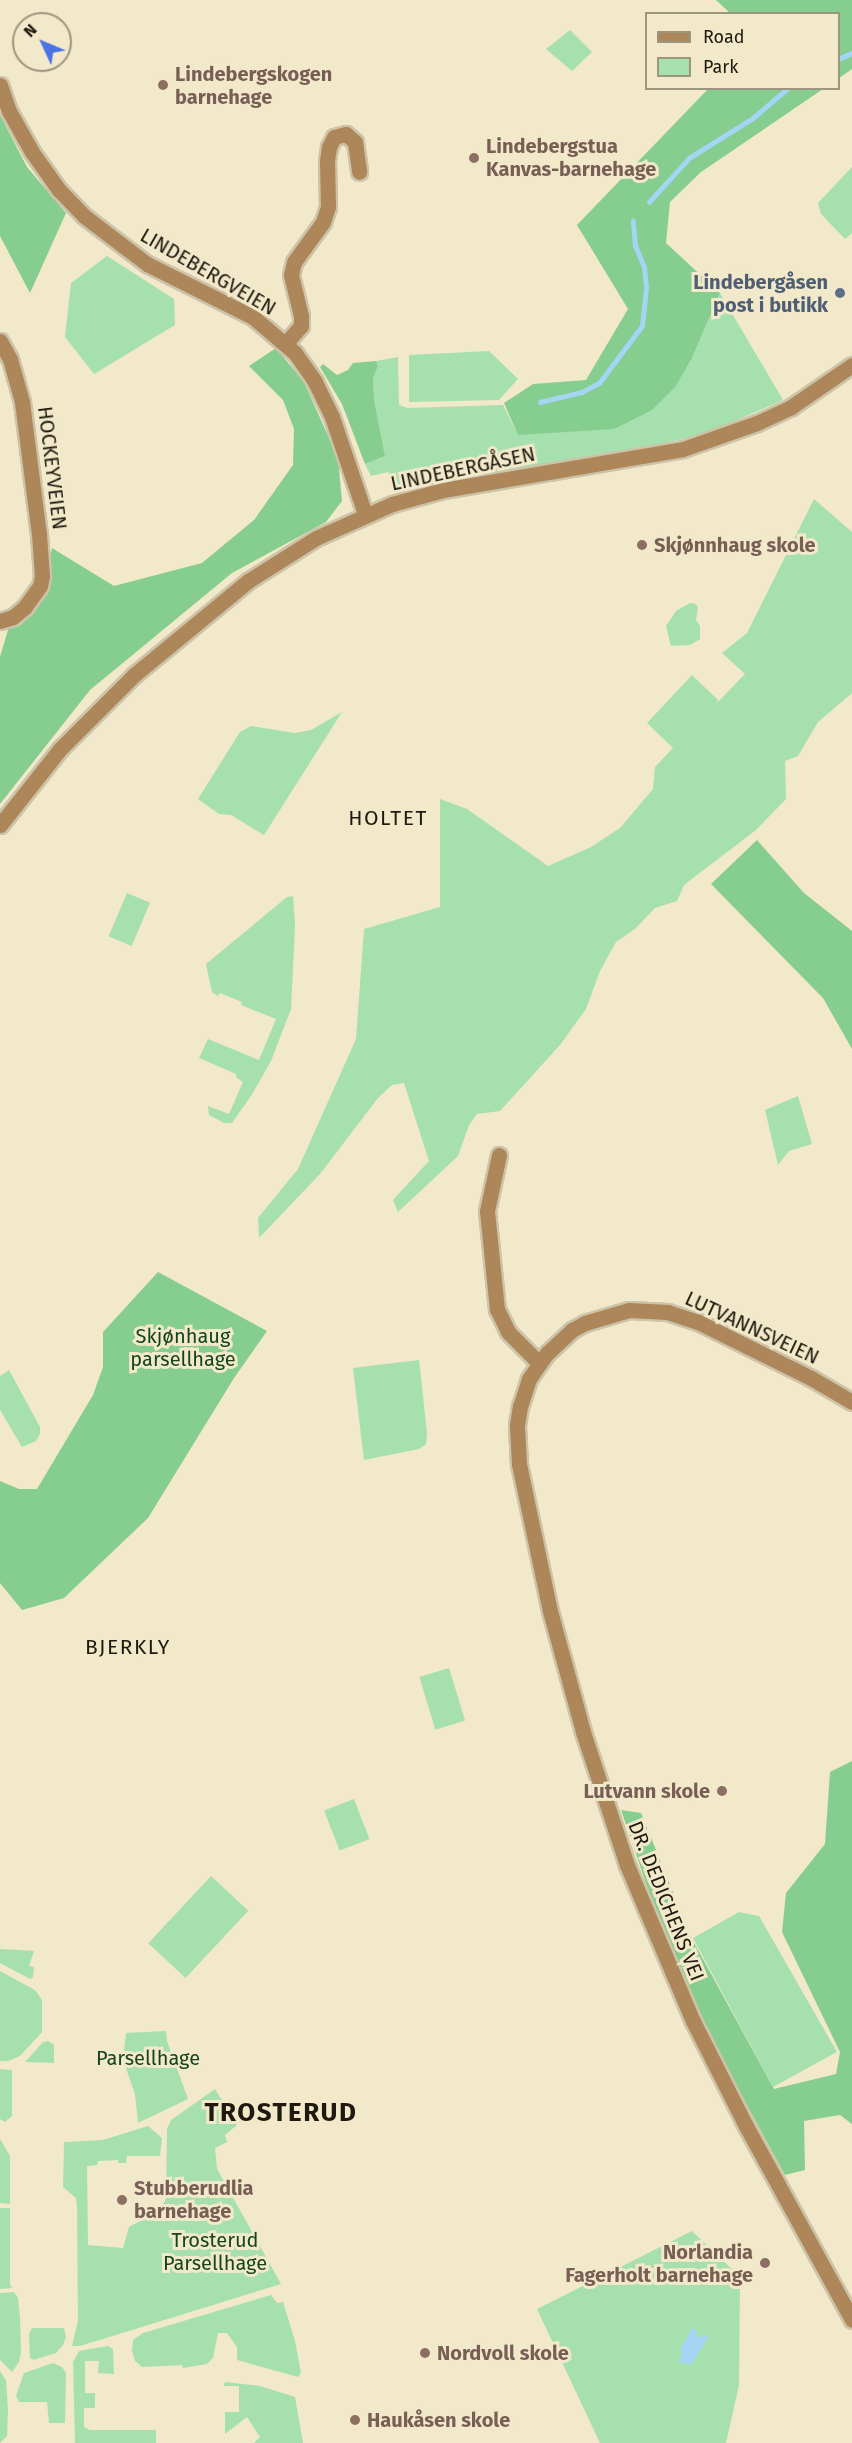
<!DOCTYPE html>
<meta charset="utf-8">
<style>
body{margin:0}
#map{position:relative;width:852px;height:2443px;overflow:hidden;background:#f2e8ca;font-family:"Fira Sans",sans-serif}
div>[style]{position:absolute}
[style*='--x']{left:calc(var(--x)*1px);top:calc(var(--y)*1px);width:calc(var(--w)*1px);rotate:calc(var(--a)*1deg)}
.green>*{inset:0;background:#a6e0ae;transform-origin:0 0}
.forest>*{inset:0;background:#86cd90}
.water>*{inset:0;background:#a4d5f4}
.stream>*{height:4.5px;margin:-2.25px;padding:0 2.25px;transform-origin:2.25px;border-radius:2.25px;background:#a4d5f4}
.roads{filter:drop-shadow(2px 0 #ccc3a8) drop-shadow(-2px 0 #ccc3a8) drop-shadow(0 2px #ccc3a8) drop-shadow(0 -2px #ccc3a8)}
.minor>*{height:15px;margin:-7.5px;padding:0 7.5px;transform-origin:7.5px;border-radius:7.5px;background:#ad8659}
.dots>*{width:16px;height:16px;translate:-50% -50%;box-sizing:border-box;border:3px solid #f2e8ca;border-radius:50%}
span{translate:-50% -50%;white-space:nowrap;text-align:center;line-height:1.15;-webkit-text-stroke:6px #f2e8ca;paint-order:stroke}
.education-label{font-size:20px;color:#785e54;font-weight:700}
.left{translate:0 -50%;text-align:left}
.right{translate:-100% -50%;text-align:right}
.street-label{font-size:20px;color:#1e1a0f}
.service-label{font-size:20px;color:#4e5e75;font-weight:700}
.park-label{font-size:20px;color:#12451e}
.neighbourhood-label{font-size:21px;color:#1e1a0f;letter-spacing:1.5px}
.district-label{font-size:26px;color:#1e1a0f;font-weight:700;letter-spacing:1.5px}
.legend{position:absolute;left:645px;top:12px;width:195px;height:78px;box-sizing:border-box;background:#f2e8ca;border:2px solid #9d967f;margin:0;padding:8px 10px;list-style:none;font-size:18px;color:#1e1a0f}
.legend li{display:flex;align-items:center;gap:12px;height:30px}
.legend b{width:30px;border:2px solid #9d967f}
.north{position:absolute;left:12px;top:12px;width:60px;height:60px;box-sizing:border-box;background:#f2e8ca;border:2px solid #9d967f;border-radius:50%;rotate:314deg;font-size:16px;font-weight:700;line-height:24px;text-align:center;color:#1e1a0f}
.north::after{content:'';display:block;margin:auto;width:21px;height:27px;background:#4a73e5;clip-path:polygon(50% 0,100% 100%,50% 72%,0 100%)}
</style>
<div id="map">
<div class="green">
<div style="clip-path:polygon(570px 30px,592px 52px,572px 71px,546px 49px)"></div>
<div style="clip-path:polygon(852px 167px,852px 233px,845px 239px,821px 214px,818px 203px)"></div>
<div style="clip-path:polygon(107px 256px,174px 299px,175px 325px,94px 374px,65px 337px,71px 283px)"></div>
<div style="clip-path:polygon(720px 293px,783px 400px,703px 435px,581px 460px,394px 490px,394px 478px,388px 472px,371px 476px,365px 464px,385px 456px,374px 399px,373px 378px,378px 366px,376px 361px,398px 357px,399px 405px,408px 408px,503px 405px,518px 435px,676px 386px,692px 358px)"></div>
<div style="clip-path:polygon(489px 351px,518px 379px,499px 400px,409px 402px,409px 355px)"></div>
<div style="clip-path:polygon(814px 499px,852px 532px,852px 693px,818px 722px,798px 756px,785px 761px,786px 799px,756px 830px,684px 885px,677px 901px,655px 908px,636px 928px,616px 942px,600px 971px,586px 1009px,560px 1045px,500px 1111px,477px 1114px,469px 1125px,458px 1156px,398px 1212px,393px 1200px,429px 1161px,404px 1083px,392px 1085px,378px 1098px,320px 1174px,259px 1238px,258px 1218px,298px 1169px,356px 1039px,364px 929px,440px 907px,440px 799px,467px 809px,548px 866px,591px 847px,620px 828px,653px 789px,655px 767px,673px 748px,647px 723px,692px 675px,718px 700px,716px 704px,745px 674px,722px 653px,747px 633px)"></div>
<div style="clip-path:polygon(690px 603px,696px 604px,698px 608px,696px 620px,700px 626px,700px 639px,690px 645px,671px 646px,666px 626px,676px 611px)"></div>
<div style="clip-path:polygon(342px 712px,264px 835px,231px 815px,219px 814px,198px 799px,240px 732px,251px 726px,295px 733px,311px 730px)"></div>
<div style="left:127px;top:893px;width:25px;height:47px;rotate:23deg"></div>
<div style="clip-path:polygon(293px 896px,295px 926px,291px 1009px,271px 1061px,251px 1096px,232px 1123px,224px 1123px,209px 1115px,208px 1106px,229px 1114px,243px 1082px,236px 1077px,236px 1074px,199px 1058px,208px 1039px,259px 1060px,276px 1019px,241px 1005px,242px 1002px,220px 993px,218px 996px,212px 992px,206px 964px,287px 897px)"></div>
<div style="clip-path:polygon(798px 1096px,812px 1144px,789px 1151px,778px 1165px,765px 1110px)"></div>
<div style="clip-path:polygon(419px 1360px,427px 1433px,426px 1444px,419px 1449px,364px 1460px,353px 1368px)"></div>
<div style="clip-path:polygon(9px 1370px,40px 1427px,40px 1434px,36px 1441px,22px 1447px,0 1410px,0 1376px)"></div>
<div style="left:449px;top:1668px;width:55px;height:31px;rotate:73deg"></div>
<div style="left:354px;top:1799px;width:43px;height:32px;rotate:69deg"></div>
<div style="left:211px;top:1876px;width:51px;height:92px;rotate:43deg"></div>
<div style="clip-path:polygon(739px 1912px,759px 1916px,837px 2052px,773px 2087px,693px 1938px)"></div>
<div style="clip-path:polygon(0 1949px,34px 1951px,29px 1966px,34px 1967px,33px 1977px,30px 1979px,0 1963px)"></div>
<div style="clip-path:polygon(0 1971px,35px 1990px,42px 2000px,42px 2032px,20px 2056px,8px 2061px,0 2061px)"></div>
<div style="clip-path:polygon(166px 2031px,167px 2041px,188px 2099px,138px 2123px,135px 2094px,123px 2060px,126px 2033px)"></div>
<div style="clip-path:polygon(48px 2041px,54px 2045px,54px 2063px,25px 2062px,43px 2042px)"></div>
<div style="clip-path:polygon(0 2069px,12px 2070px,12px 2116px,5px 2122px,0 2119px)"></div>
<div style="clip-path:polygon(215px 2089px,237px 2125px,225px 2135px,227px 2142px,215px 2148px,217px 2169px,281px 2284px,80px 2346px,72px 2346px,78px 2321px,77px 2207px,76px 2198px,63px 2187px,64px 2142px,103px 2140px,148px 2126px,162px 2138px,160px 2156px,127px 2156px,126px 2163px,118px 2163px,118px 2160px,98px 2161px,97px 2165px,87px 2166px,88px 2245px,123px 2248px,129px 2227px,159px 2211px,166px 2199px,167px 2129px,171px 2120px)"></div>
<div style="clip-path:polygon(0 2139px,10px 2156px,10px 2204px,0 2203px)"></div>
<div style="clip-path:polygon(0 2208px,10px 2208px,10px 2284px,12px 2288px,0 2289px)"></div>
<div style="clip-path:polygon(692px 2231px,740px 2277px,739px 2385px,726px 2443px,600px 2443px,537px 2309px)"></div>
<div style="clip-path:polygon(14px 2292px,18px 2298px,20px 2318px,21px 2352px,19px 2362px,12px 2372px,0 2360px,0 2293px)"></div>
<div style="clip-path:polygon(271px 2295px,277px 2303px,283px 2302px,295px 2341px,301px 2373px,298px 2377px,237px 2360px,237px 2347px,227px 2333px,218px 2333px,213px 2358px,207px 2364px,183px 2368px,182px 2365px,142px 2367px,135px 2361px,132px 2351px,133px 2340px,143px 2333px)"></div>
<div style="clip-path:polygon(32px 2328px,64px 2328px,66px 2337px,63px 2345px,56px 2353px,34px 2360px,30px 2358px,29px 2334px)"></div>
<div style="clip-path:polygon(108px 2346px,113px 2349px,114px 2374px,98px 2373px,99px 2361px,85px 2361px,85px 2393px,95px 2393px,95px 2408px,84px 2408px,84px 2427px,90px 2430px,156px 2430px,156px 2443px,75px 2443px,73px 2362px,79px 2351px)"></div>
<div style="clip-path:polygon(53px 2363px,62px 2367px,66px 2373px,65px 2423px,49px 2423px,47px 2402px,19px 2402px,16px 2396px,24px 2373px)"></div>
<div style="clip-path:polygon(0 2371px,6px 2380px,8px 2411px,7px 2436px,0 2443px)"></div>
<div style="clip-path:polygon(225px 2382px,260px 2386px,295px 2397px,303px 2443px,254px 2443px,260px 2437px,247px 2417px,225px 2434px,225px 2412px,239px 2412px,239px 2386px,224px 2386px)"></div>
</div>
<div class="forest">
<div style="clip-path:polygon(716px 0,852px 0,852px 69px,839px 78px,838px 14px,730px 13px)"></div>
<div style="clip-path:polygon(709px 88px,823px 89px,701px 172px,670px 202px,666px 243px,720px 293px,692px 358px,676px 386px,652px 410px,614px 429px,518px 435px,504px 403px,533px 384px,586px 380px,628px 309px,577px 225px)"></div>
<div style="clip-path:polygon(0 115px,27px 167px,66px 213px,30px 293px,0 236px)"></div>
<div style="clip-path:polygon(276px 348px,304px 382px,338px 458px,342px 501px,326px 522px,232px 573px,90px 690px,0 804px,0 657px,15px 606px,37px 588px,47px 571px,52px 548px,114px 586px,202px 563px,254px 520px,293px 465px,294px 429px,283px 400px,249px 366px)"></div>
<div style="clip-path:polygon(376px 361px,378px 366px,373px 378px,374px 399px,385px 456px,365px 464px,342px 404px,320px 367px,323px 364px,337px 375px,348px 370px,353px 363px)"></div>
<div style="clip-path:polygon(757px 840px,804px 893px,852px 931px,852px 1049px,823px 998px,711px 884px)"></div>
<div style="clip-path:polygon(158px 1272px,267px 1331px,234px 1378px,148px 1518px,64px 1598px,22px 1610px,0 1583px,0 1481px,19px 1489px,37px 1489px,93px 1395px,103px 1367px,103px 1332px)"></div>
<div style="clip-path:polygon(852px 1761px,852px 2124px,840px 2115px,804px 2121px,805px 2170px,785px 2175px,680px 1983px,621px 1810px,641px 1813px,692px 1939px,774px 2089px,836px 2074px,840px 2052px,782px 1932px,786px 1893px,825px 1844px,830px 1772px)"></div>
</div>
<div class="water">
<div style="clip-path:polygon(692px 2328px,698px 2331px,695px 2335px,701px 2338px,703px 2334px,708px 2337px,691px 2365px,679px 2362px,682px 2353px,680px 2350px)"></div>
</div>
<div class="stream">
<div style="--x:838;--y:59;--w:15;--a:-23"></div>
<div style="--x:649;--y:202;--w:59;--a:-47.7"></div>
<div style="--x:689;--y:158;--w:75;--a:-32"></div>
<div style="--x:753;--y:118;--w:46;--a:-40.6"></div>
<div style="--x:540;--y:402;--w:43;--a:-13.4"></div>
<div style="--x:582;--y:392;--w:19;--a:-28"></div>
<div style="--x:599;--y:383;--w:71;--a:-53"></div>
<div style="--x:642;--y:326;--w:39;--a:-84"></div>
<div style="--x:646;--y:287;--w:20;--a:-96"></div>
<div style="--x:644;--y:267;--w:23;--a:-113"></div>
<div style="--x:635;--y:246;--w:25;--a:-95"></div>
</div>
<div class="roads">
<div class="minor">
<div style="--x:0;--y:85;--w:28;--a:71"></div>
<div style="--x:9;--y:111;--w:47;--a:60.7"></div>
<div style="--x:32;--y:152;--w:47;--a:54.6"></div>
<div style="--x:59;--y:190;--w:36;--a:46"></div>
<div style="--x:84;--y:216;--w:79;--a:37.3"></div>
<div style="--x:147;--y:264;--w:119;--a:26.6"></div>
<div style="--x:253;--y:317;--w:55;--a:40.6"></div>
<div style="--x:295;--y:353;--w:35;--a:55"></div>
<div style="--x:315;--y:382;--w:39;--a:64"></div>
<div style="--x:332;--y:417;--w:102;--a:71.2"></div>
<div style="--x:0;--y:341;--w:21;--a:61"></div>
<div style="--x:10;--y:359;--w:45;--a:74.4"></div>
<div style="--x:22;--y:402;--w:133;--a:82.7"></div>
<div style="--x:39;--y:534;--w:42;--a:85.9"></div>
<div style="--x:42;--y:576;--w:10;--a:101"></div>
<div style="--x:40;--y:586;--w:26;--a:126"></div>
<div style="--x:25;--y:607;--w:16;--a:140"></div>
<div style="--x:13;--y:617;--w:14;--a:163"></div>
<div style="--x:286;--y:343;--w:23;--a:-49"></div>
<div style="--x:301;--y:326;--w:10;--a:-90"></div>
<div style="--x:301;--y:316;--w:42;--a:-103.7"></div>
<div style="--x:291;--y:275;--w:13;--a:-77"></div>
<div style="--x:294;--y:262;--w:49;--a:-54.1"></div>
<div style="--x:323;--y:222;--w:16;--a:-72"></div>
<div style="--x:328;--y:207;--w:46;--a:-91.2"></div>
<div style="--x:327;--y:161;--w:14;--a:-82"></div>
<div style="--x:329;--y:147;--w:11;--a:-63"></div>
<div style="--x:334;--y:137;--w:12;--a:-14"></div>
<div style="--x:346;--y:134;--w:12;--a:42"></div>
<div style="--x:355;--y:142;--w:30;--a:82"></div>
<div style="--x:0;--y:825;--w:97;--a:-51.7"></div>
<div style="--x:60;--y:749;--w:105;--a:-45"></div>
<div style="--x:134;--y:675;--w:148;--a:-39.5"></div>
<div style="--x:248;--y:581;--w:80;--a:-32.3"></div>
<div style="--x:316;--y:538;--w:83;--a:-24.1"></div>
<div style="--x:392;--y:504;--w:53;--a:-15.4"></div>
<div style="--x:443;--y:490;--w:243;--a:-9.7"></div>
<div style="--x:683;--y:449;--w:78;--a:-19.4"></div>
<div style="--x:757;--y:423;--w:38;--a:-25"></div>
<div style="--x:791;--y:407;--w:74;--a:-34.5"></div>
<div style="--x:499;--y:1155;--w:57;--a:102.1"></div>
<div style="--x:487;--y:1211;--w:99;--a:84.2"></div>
<div style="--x:497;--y:1309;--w:25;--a:64"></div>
<div style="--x:508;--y:1332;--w:44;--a:45"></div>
<div style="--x:852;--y:1402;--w:48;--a:-149.7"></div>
<div style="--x:811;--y:1378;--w:126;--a:-153.6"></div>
<div style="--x:698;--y:1322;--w:32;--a:-162"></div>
<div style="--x:668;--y:1312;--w:39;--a:-177"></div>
<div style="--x:629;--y:1310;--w:46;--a:163.5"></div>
<div style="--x:585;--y:1323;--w:15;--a:152"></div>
<div style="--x:572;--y:1330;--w:34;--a:137"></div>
<div style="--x:547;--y:1353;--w:32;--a:125"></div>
<div style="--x:529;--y:1379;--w:28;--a:108"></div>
<div style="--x:520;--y:1406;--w:20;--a:99"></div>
<div style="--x:517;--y:1426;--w:38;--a:87"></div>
<div style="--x:519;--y:1464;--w:150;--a:78.1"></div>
<div style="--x:550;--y:1611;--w:125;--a:74.7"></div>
<div style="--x:583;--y:1732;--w:140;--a:71.7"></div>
<div style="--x:627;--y:1865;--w:169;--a:67.1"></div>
<div style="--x:693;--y:2021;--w:118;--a:63.2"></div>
<div style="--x:746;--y:2126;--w:221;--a:61.3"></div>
</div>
</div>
<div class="dots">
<div style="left:163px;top:85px;background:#8d6e63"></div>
<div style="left:474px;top:158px;background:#8d6e63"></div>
<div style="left:840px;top:293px;background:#5c6f8a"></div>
<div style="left:642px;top:545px;background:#8d6e63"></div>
<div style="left:722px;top:1791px;background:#8d6e63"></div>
<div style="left:122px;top:2200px;background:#8d6e63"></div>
<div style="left:765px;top:2263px;background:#8d6e63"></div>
<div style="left:425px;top:2353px;background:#8d6e63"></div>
<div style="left:355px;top:2420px;background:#8d6e63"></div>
</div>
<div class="education-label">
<span class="left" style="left:175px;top:86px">Lindebergskogen<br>barnehage</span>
<span class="left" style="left:486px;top:158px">Lindebergstua<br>Kanvas-barnehage</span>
<span class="left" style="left:654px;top:545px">Skjønnhaug skole</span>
<span class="right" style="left:710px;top:1791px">Lutvann skole</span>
<span class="left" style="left:134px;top:2200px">Stubberudlia<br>barnehage</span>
<span class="right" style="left:753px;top:2264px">Norlandia<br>Fagerholt barnehage</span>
<span class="left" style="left:437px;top:2353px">Nordvoll skole</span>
<span class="left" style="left:367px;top:2420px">Haukåsen skole</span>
</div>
<div class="street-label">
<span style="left:208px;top:272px;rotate:30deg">LINDEBERGVEIEN</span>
<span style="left:52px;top:468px;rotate:83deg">HOCKEYVEIEN</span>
<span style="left:463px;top:469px;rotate:-12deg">LINDEBERGÅSEN</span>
<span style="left:752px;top:1328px;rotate:25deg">LUTVANNSVEIEN</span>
<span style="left:666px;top:1901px;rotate:68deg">DR. DEDICHENS VEI</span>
</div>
<div class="service-label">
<span class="right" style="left:828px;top:294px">Lindebergåsen<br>post i butikk</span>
</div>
<div class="park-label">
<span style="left:183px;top:1348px">Skjønhaug<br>parsellhage</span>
<span style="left:148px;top:2058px">Parsellhage</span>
<span style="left:215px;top:2252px">Trosterud<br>Parsellhage</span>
</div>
<div class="neighbourhood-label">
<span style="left:388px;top:818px">HOLTET</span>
<span style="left:128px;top:1647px">BJERKLY</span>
</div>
<div class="district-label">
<span style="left:281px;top:2113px">TROSTERUD</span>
</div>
<ul class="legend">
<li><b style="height:8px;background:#ad8659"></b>Road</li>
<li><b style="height:16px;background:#a6e0ae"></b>Park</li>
</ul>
<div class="north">N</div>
</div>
